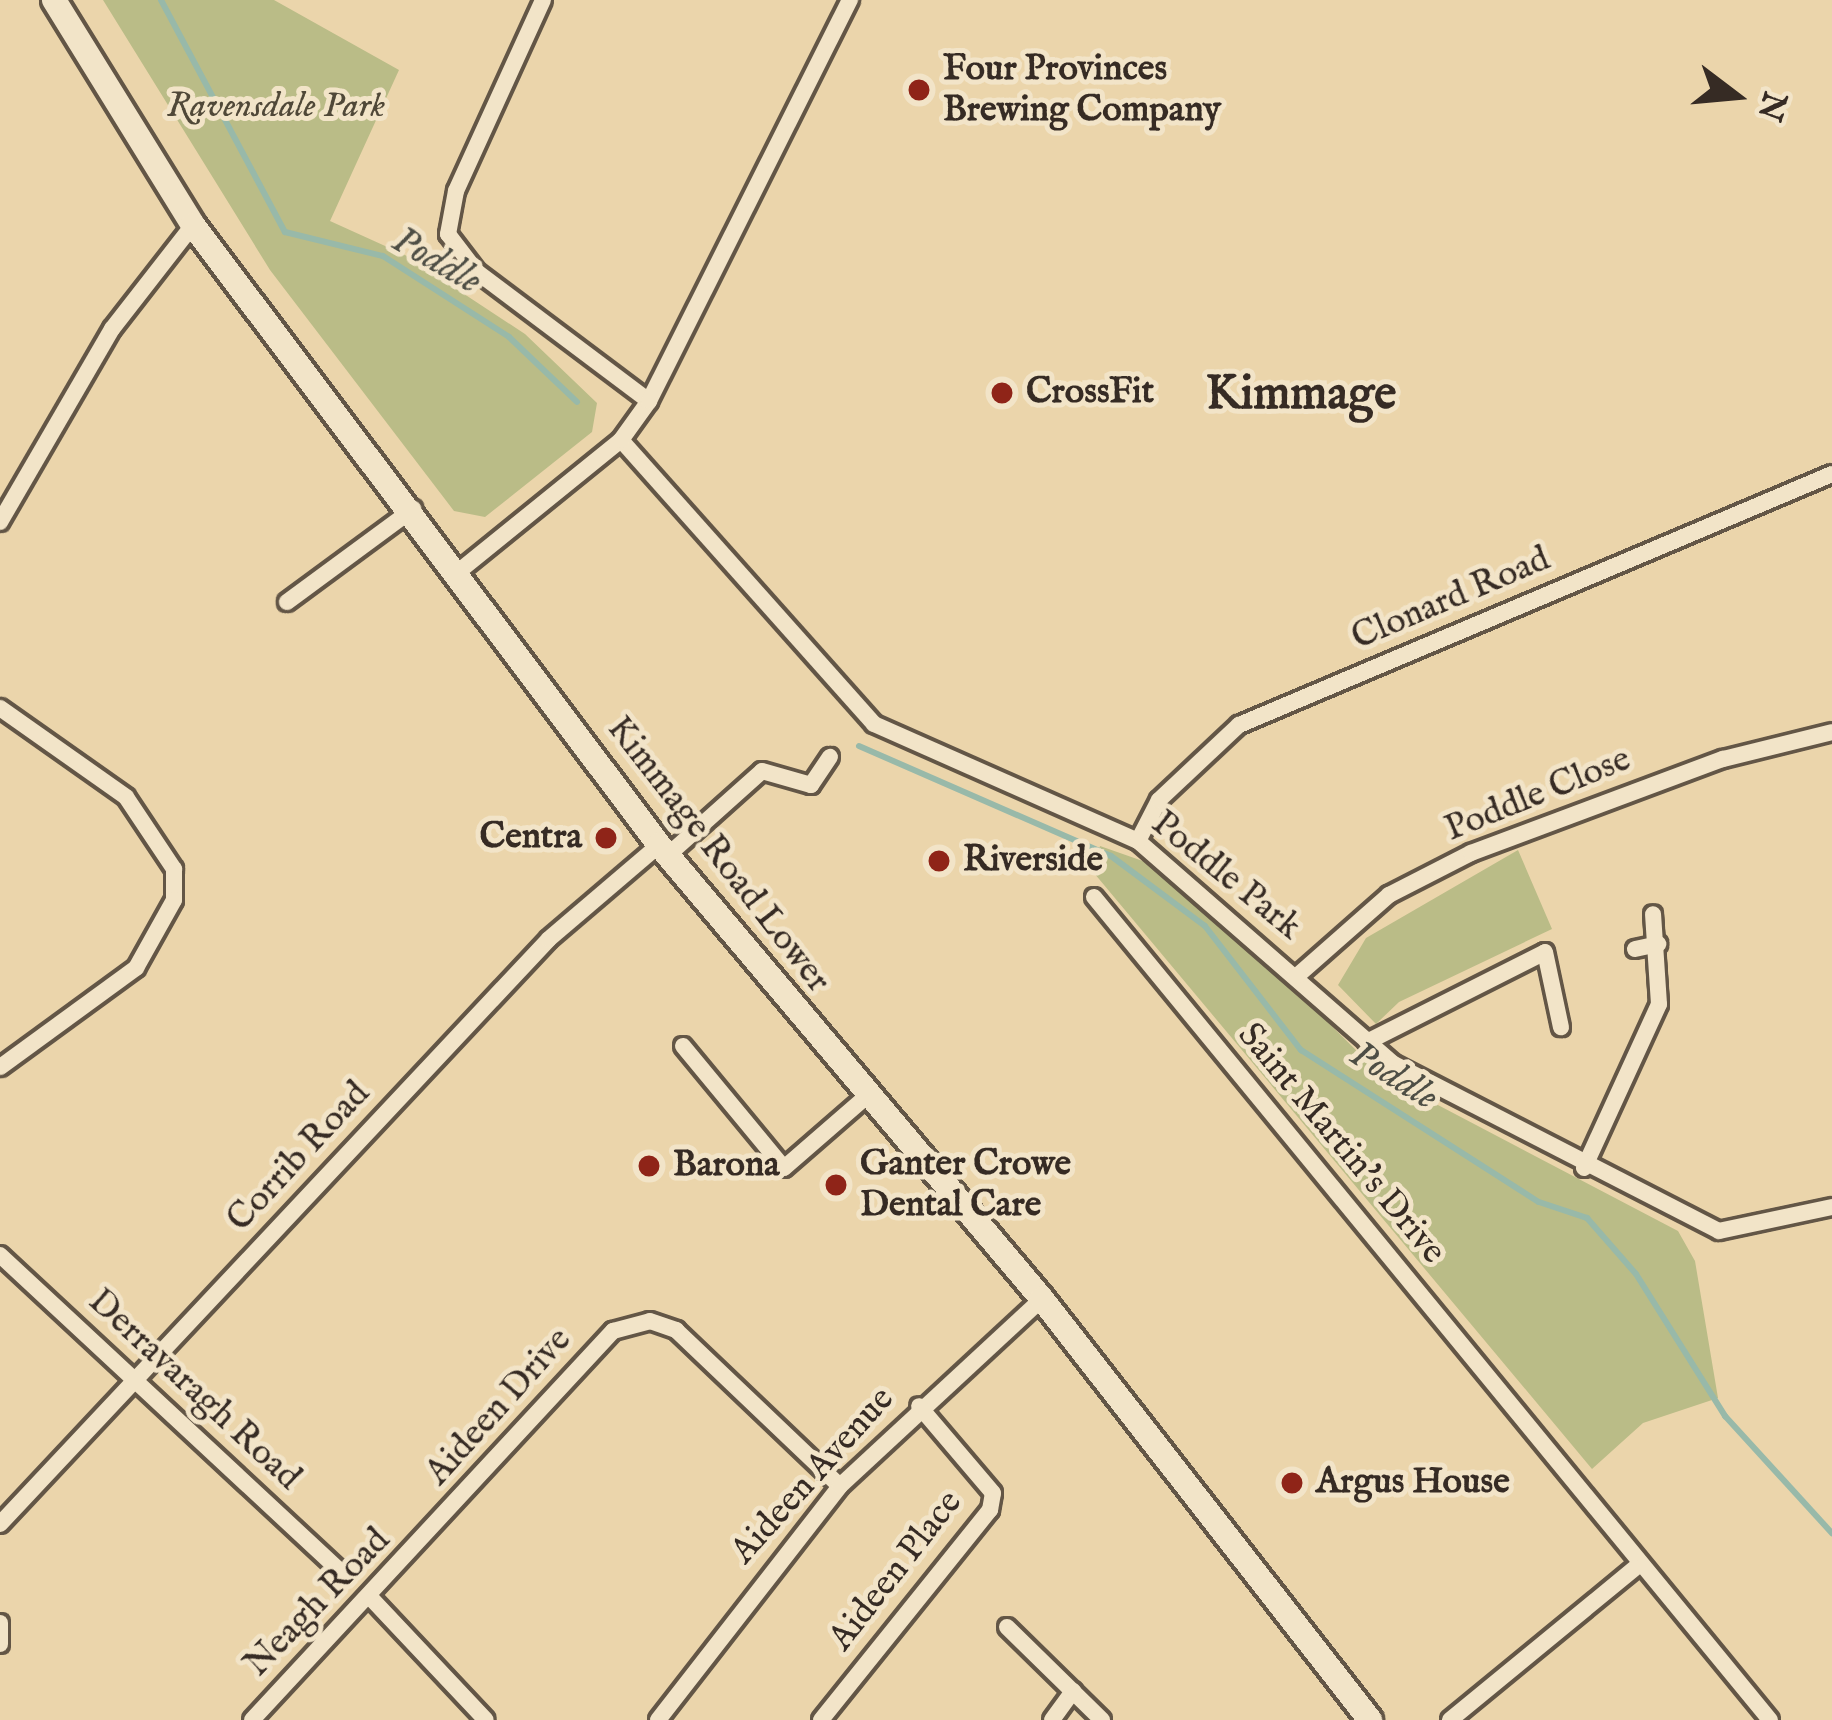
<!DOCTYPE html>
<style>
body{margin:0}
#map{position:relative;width:1832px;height:1720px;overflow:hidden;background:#ebd5ab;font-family:"IM FELL English",serif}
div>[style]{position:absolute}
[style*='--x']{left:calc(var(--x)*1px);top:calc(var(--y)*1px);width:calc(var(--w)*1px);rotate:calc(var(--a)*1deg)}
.green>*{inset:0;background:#babc87}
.stream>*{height:6px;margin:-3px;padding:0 3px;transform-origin:3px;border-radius:3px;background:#98b9a9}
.roads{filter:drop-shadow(3px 0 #635646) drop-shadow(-3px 0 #635646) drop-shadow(0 3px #635646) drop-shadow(0 -3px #635646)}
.minor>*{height:16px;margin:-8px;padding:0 8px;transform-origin:8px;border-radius:8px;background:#f2e4c8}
.secondary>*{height:24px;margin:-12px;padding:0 12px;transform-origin:12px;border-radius:12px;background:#f2e4c8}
.dots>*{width:33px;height:33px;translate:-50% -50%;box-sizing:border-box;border:6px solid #f2e4c8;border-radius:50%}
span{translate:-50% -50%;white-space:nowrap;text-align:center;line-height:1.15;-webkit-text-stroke:10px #f2e4c8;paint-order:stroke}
.poi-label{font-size:36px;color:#362b24;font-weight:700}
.left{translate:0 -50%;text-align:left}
.right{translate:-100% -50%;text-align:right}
.park-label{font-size:36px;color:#504838;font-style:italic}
.street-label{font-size:36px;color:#362b24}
.water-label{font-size:39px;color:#4e4e45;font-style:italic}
.district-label{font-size:48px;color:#362b24;font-weight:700}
.north{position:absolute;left:1676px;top:36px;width:120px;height:120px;-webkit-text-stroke:9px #f2e4c8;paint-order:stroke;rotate:106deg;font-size:33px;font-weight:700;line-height:48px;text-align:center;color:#362b24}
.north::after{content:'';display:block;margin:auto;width:42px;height:54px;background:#362b24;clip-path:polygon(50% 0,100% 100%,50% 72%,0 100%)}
</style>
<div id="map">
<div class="green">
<div style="clip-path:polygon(103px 0,274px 0,399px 70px,330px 221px,405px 255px,525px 334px,597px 403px,592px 432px,485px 517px,454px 511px,270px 270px)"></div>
<div style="clip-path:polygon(1100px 846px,1177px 873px,1366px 1060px,1417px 1094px,1678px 1231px,1695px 1261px,1718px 1398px,1643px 1423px,1592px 1469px,1094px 873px)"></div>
<div style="clip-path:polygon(1518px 850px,1552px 929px,1399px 1002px,1376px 1024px,1338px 985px,1366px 938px)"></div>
</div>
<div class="stream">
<div style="--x:161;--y:0;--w:263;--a:61.9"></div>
<div style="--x:285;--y:232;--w:101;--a:13.8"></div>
<div style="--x:383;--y:256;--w:150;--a:32.7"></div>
<div style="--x:509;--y:337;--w:94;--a:43.7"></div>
<div style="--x:859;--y:746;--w:275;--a:23.6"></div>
<div style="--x:1111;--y:856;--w:117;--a:36.7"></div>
<div style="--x:1205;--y:926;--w:157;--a:52.3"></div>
<div style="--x:1301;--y:1050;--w:282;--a:32.6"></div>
<div style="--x:1539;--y:1202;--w:51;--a:18.4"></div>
<div style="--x:1587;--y:1218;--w:74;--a:48.8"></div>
<div style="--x:1636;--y:1274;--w:168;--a:57.9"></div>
<div style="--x:1725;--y:1416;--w:159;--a:47.6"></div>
</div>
<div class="roads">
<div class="minor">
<div style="--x:543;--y:0;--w:210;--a:114.5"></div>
<div style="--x:456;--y:191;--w:44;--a:100.5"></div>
<div style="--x:448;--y:234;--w:48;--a:52.7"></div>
<div style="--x:477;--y:272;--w:215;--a:36.9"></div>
<div style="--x:621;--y:440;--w:380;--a:48.3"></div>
<div style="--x:874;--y:724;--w:289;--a:23.9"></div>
<div style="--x:1138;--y:841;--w:340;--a:41.1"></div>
<div style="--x:1394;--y:1064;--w:365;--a:27.2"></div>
<div style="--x:1719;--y:1231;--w:116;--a:-12"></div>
<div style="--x:0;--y:522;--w:223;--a:-59.9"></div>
<div style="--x:112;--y:329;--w:132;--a:-52.1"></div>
<div style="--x:458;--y:572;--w:210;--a:-39"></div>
<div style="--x:621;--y:440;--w:48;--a:-54.3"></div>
<div style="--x:649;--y:401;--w:449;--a:-63.4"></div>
<div style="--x:287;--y:602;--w:157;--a:-36.4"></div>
<div style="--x:0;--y:708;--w:154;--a:35.2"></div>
<div style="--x:126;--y:797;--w:87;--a:56.3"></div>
<div style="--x:174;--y:869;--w:31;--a:90"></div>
<div style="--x:174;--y:900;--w:78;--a:119.2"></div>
<div style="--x:136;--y:968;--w:168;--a:143.9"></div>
<div style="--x:1138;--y:841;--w:46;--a:-62.9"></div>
<div style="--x:1159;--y:800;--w:110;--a:-43.2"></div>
<div style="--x:1239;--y:725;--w:644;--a:-22.94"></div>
<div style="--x:667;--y:856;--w:127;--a:-41.8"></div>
<div style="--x:762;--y:771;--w:51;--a:15.9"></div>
<div style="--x:811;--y:785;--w:34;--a:-56"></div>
<div style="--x:1094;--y:897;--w:1065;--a:50.6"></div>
<div style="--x:1635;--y:949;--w:24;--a:-12"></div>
<div style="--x:1297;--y:976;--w:123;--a:-41.4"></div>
<div style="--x:1389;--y:895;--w:92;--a:-27.1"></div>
<div style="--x:1471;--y:853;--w:269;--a:-20.5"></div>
<div style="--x:1723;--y:759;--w:112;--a:-13.9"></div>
<div style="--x:1367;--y:1042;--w:199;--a:-26.8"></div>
<div style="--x:1545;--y:952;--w:77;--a:78"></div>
<div style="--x:683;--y:1046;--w:158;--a:50.4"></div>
<div style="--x:784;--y:1168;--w:111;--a:-41"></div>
<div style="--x:1584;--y:1168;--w:180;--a:-65.4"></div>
<div style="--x:1659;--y:1004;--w:90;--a:-93.8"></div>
<div style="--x:0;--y:1255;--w:468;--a:42.9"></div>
<div style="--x:0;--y:1524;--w:802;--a:-46.82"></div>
<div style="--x:549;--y:939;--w:145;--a:-40.5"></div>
<div style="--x:369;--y:1596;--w:170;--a:46.7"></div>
<div style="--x:0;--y:1623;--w:21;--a:90"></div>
<div style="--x:1007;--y:1627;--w:133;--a:44.4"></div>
<div style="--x:252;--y:1720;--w:531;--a:-47.14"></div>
<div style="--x:613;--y:1331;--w:38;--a:-15"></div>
<div style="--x:650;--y:1321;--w:28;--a:19"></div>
<div style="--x:676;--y:1330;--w:226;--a:43.6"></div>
<div style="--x:658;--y:1720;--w:296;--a:-52.1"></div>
<div style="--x:840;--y:1486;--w:275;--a:-42.8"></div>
<div style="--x:821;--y:1720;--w:270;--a:-51.2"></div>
<div style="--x:990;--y:1510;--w:17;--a:-80"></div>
<div style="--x:993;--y:1493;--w:114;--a:-130.4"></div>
<div style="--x:1052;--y:1720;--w:36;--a:-54"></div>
<div style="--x:1450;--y:1720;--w:239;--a:-39.4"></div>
</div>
<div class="secondary">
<div style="--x:54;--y:0;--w:264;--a:58.3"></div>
<div style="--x:193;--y:225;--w:776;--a:53.07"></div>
<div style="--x:659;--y:845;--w:594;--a:49.85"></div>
<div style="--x:1042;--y:1299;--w:534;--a:52.08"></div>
</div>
</div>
<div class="dots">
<div style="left:919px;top:90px;background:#8f2418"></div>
<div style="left:1002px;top:393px;background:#8f2418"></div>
<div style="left:606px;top:838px;background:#8f2418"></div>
<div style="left:939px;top:861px;background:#8f2418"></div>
<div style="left:649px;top:1166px;background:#8f2418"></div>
<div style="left:836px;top:1185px;background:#8f2418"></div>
<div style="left:1292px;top:1483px;background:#8f2418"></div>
</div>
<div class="poi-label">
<span class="left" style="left:943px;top:90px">Four Provinces<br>Brewing Company</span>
<span class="left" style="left:1026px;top:393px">CrossFit</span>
<span class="right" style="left:582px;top:838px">Centra</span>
<span class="left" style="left:963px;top:861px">Riverside</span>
<span class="left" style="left:860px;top:1185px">Ganter Crowe<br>Dental Care</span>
<span class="left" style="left:673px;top:1166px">Barona</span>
<span class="left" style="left:1316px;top:1483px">Argus House</span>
</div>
<div class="park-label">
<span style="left:276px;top:107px">Ravensdale Park</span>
</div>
<div class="street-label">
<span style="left:1451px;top:599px;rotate:-23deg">Clonard Road</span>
<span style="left:1538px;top:795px;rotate:-22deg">Poddle Close</span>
<span style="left:718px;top:855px;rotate:52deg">Kimmage Road Lower</span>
<span style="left:1226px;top:876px;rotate:39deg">Poddle Park</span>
<span style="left:1341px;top:1144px;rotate:50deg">Saint Martin's Drive</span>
<span style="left:299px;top:1157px;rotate:-47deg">Corrib Road</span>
<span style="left:194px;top:1390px;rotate:43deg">Derravaragh Road</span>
<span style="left:499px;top:1407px;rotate:-48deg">Aideen Drive</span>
<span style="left:813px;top:1476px;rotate:-48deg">Aideen Avenue</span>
<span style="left:896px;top:1571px;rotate:-52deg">Aideen Place</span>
<span style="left:318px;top:1603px;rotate:-46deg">Neagh Road</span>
</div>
<div class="water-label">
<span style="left:436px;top:262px;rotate:30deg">Poddle</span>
<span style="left:1393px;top:1077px;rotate:32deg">Poddle</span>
</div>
<div class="district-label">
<span style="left:1301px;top:396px">Kimmage</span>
</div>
<div class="north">N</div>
</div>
